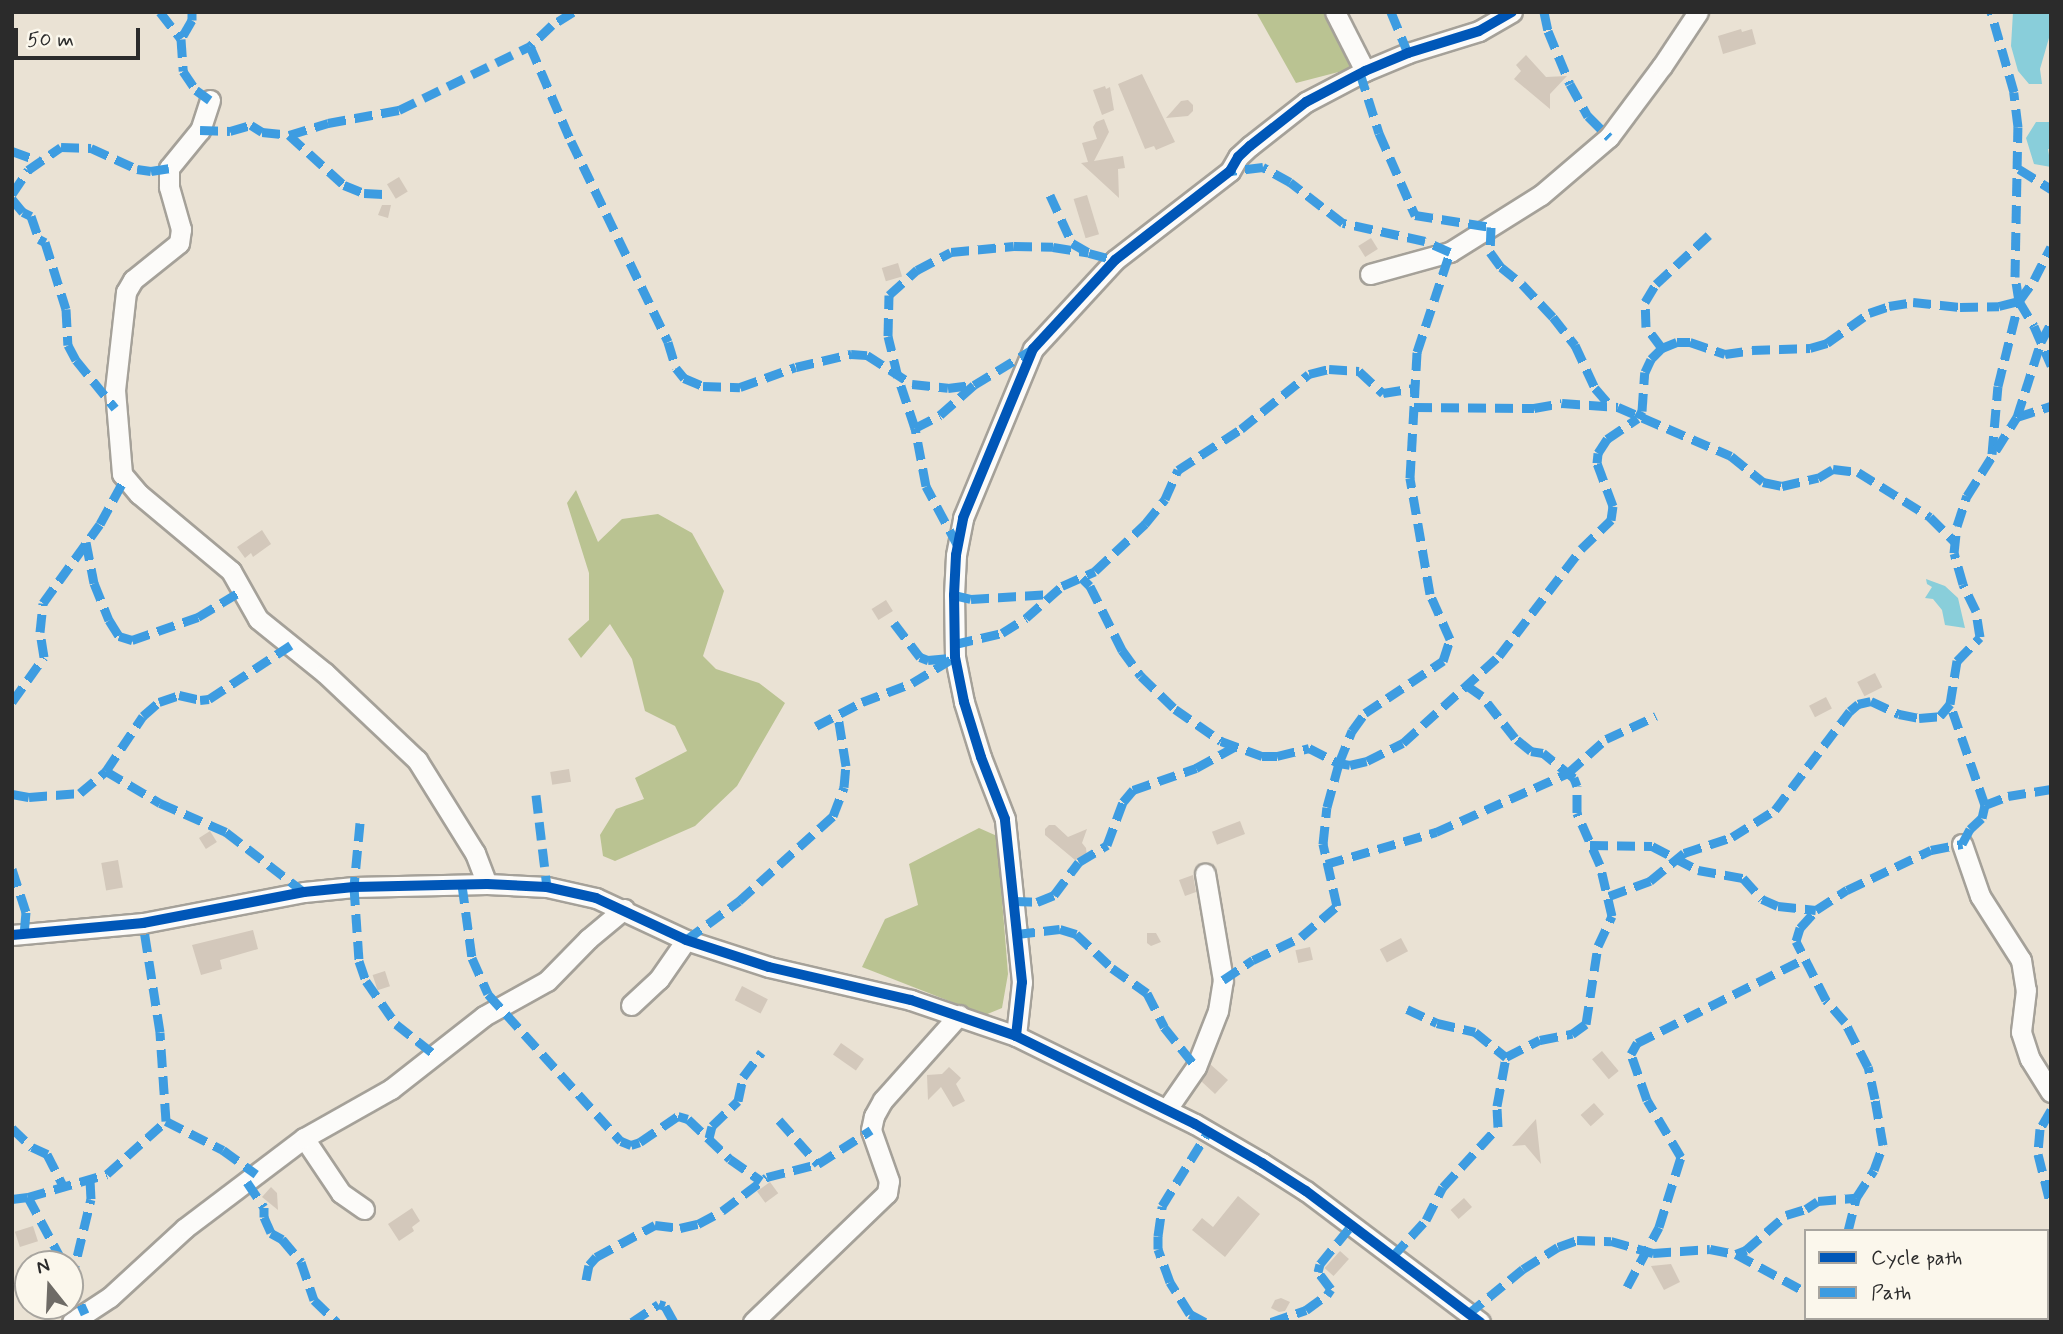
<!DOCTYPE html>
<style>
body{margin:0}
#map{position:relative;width:2063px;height:1334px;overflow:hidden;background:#eae2d4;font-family:Mynerve,sans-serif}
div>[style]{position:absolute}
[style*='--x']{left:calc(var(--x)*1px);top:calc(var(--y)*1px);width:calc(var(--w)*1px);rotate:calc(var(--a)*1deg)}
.forest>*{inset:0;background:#bac392}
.water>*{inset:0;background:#89ceda}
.building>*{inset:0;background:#d3c8bb;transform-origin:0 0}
.roads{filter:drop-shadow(2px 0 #a5a199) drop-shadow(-2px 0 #a5a199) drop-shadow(0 2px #a5a199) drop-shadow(0 -2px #a5a199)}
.minor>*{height:19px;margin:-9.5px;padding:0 9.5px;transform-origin:9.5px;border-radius:9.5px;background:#fcfbf9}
.quiet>*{height:9px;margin-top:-4.5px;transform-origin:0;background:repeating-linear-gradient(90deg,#3d9ce1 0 18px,transparent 0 27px)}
.cycleway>*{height:10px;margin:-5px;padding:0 5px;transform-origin:5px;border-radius:5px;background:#0057b8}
span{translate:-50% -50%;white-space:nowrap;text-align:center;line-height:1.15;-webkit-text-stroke:5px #fbf7ec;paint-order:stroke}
.frame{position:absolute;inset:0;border:14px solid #2b2b2b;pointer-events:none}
.legend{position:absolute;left:1804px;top:1229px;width:245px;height:91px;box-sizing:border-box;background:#fbf7ec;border:2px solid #a8a59f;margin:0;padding:9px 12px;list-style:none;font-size:21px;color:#2b2b2b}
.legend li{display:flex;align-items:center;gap:14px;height:35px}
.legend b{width:35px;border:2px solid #a8a59f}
.north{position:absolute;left:14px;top:1250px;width:70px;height:70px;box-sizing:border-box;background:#fbf7ec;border:2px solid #a8a59f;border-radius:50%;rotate:342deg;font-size:19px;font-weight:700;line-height:28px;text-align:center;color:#2b2b2b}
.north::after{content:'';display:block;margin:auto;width:24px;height:32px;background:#6e6b66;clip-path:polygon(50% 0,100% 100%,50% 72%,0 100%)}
.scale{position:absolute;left:14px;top:28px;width:126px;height:32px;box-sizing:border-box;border:4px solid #2b2b2b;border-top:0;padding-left:9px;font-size:21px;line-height:24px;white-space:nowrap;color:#2b2b2b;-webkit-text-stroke:5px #fbf7ec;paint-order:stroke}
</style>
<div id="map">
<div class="forest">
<div style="clip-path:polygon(1256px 12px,1330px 12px,1354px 68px,1296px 83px)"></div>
<div style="clip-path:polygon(576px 490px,598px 542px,622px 519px,658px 514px,692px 533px,724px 591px,703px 656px,716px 669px,759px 683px,785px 703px,737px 786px,695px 826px,615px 861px,603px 856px,600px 835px,616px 809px,644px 799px,635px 778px,687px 751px,675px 726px,645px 711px,632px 659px,610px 624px,581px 658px,568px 639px,589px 620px,589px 573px,567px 503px)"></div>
<div style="clip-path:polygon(979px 828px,997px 836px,1008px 974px,1002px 1008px,985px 1015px,862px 967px,885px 919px,918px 905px,909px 864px)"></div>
</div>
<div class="water">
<div style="clip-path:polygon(2013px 12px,2051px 12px,2051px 31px,2040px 69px,2042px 84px,2029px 84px,2018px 71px,2011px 46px)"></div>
<div style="clip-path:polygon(2036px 122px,2051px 122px,2051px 149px,2048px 149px,2051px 167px,2034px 164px,2026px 138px)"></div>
<div style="clip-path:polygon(1926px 579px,1945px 586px,1958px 598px,1965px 628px,1945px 625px,1942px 610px,1933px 599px,1925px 598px,1932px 587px,1927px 584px)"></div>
</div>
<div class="building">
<div style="clip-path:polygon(1741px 29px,1742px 32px,1752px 29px,1756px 44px,1723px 54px,1718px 36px)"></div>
<div style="clip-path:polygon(1526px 55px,1546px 77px,1567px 76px,1550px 94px,1550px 109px,1514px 79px,1521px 71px,1516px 65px)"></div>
<div style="clip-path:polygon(1142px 74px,1175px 142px,1156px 150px,1154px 146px,1145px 149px,1118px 84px)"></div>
<div style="clip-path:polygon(1105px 86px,1106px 89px,1110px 87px,1114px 110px,1102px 115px,1093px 90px)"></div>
<div style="clip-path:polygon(1188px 100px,1193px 105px,1193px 111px,1188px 116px,1166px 118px,1181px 101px)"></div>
<div style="clip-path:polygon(1104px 119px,1109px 132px,1094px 161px,1123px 156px,1125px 168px,1118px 169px,1119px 198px,1081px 163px,1088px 162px,1082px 143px,1097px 139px,1093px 127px,1096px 122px)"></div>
<div style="left:399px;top:177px;width:17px;height:14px;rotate:59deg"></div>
<div style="left:1087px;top:195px;width:41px;height:14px;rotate:73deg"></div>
<div style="clip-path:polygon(382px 205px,391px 205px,388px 218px,378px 215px)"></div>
<div style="left:1371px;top:238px;width:13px;height:15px;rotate:58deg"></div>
<div style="left:898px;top:263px;width:14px;height:17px;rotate:73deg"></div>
<div style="clip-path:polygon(262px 530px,271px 544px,253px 557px,251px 553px,245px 558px,237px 547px)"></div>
<div style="left:886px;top:600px;width:13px;height:17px;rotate:58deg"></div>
<div style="left:1875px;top:673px;width:16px;height:20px;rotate:63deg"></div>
<div style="left:1826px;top:697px;width:13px;height:19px;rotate:63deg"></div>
<div style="left:569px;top:769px;width:13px;height:19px;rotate:81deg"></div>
<div style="left:1240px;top:821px;width:14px;height:30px;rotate:69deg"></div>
<div style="clip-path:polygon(1049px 825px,1055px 825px,1068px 837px,1087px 829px,1082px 843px,1086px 848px,1087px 857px,1075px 860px,1045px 835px,1045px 829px)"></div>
<div style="left:210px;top:831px;width:13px;height:13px;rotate:58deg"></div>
<div style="left:118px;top:860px;width:28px;height:17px;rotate:80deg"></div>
<div style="clip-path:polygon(1193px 875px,1196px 892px,1185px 896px,1179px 880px)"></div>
<div style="clip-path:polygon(253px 930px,258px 949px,220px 960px,222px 969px,201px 975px,192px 945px)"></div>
<div style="clip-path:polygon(1147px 933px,1156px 933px,1161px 942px,1151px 946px,1147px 943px)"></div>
<div style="left:1401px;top:938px;width:15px;height:24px;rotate:62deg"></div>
<div style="left:1310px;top:947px;width:13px;height:15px;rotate:77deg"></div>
<div style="left:385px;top:971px;width:16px;height:13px;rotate:72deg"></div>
<div style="left:742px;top:986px;width:29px;height:16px;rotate:27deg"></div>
<div style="left:841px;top:1043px;width:28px;height:14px;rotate:35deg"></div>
<div style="left:1602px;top:1051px;width:26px;height:13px;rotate:50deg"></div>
<div style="clip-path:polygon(1210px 1064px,1228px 1080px,1215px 1094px,1201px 1081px)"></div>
<div style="clip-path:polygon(949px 1067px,961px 1078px,956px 1084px,965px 1101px,953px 1107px,941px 1087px,928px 1100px,927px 1075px,942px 1074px)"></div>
<div style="left:1594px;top:1103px;width:15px;height:18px;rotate:48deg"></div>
<div style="clip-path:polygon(1536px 1119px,1541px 1164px,1525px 1145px,1512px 1146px)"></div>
<div style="left:770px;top:1182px;width:14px;height:16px;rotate:54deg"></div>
<div style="clip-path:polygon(271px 1187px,277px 1193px,278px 1210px,262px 1197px)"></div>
<div style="clip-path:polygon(1238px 1196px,1260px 1214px,1225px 1257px,1192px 1230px,1202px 1218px,1213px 1227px)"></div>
<div style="left:1464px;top:1198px;width:12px;height:18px;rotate:48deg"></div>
<div style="clip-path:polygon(412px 1208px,420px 1221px,412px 1227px,414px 1231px,399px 1241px,388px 1224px)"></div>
<div style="left:33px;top:1226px;width:16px;height:19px;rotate:72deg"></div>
<div style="left:1340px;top:1251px;width:12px;height:23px;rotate:42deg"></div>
<div style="clip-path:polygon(1671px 1264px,1680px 1282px,1664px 1290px,1651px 1266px)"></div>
<div style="clip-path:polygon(1281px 1298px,1290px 1302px,1285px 1311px,1279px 1312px,1271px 1308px,1275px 1300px)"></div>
</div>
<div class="roads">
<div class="minor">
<div style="--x:1335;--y:12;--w:66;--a:63"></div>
<div style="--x:210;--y:100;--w:32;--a:108"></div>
<div style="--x:200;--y:130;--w:49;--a:129.2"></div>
<div style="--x:169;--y:168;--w:19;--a:90"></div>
<div style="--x:169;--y:187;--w:44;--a:74.1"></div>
<div style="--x:181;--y:229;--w:14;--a:98"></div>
<div style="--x:179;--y:243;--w:59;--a:141.2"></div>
<div style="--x:133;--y:280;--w:14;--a:120"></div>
<div style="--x:126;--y:292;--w:99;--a:96.4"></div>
<div style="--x:115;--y:390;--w:84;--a:85.2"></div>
<div style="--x:122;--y:474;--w:26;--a:50"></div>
<div style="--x:139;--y:494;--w:120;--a:39.9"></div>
<div style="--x:231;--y:571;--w:55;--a:60.6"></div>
<div style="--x:258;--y:619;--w:86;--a:38.9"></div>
<div style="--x:325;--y:673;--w:127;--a:43.4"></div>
<div style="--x:417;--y:760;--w:110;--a:58.1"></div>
<div style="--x:475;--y:853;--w:33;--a:69"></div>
<div style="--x:1370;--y:274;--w:83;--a:-15.4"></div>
<div style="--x:1450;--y:252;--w:107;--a:-32.1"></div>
<div style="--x:1541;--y:195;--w:89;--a:-40.5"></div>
<div style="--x:1609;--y:137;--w:89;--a:-53.3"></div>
<div style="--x:1662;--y:66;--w:65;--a:-56.3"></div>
<div style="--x:1962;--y:844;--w:55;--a:70.9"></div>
<div style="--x:1980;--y:896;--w:76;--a:57.4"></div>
<div style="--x:2021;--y:960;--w:30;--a:81"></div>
<div style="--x:2026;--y:990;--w:42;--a:96.8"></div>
<div style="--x:2021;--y:1032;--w:28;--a:72"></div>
<div style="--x:2030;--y:1059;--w:39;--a:58"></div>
<div style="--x:12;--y:935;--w:132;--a:-5.2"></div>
<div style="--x:143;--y:923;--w:164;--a:-10.9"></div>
<div style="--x:304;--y:892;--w:50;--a:-5.7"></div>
<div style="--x:354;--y:887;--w:133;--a:-1.3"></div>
<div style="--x:487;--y:884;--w:60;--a:2.9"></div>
<div style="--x:547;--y:887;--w:50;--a:12.7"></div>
<div style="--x:596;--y:898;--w:99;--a:25"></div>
<div style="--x:686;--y:940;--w:87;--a:18"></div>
<div style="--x:769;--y:967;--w:146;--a:13.1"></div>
<div style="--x:911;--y:1000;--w:111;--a:18.9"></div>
<div style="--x:1016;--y:1036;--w:199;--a:26.2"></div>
<div style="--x:1195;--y:1124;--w:78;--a:30.2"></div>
<div style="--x:1262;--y:1163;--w:52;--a:32.5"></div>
<div style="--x:1306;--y:1191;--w:218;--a:37"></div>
<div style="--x:631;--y:1005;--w:38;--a:-43"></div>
<div style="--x:659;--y:979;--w:47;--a:-55.3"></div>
<div style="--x:1016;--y:1036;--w:54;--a:-83.7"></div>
<div style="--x:1022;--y:982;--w:164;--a:-96"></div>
<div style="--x:1005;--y:819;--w:66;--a:-111.2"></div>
<div style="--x:981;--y:757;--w:58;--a:-107.2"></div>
<div style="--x:964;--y:702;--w:46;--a:-101.3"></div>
<div style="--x:955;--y:657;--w:62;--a:-90.9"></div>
<div style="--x:954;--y:595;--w:40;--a:-87.1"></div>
<div style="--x:956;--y:555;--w:38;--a:-79"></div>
<div style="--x:963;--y:518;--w:183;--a:-67.5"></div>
<div style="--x:1033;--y:349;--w:121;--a:-47.3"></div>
<div style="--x:1115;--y:260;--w:145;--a:-37.7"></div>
<div style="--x:1230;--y:171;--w:16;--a:-60"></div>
<div style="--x:1238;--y:157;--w:16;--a:-43"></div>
<div style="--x:1250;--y:146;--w:71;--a:-38.2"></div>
<div style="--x:1306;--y:102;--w:67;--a:-27.7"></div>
<div style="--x:1365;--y:71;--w:47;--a:-22.7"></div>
<div style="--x:1408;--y:53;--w:74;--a:-17.2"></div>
<div style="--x:1479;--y:31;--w:38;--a:-30"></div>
<div style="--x:1167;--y:1109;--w:51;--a:-55.4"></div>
<div style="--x:1196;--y:1067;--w:60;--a:-68.6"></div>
<div style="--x:1218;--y:1011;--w:31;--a:-81"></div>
<div style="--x:1223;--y:980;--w:108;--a:-99.6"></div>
<div style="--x:304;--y:1138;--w:66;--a:56.1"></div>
<div style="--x:341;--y:1193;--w:28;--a:35"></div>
<div style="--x:72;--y:1322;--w:45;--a:-33.3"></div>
<div style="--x:110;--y:1297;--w:102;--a:-42.6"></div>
<div style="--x:185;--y:1228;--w:149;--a:-37.1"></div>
<div style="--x:304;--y:1138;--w:100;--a:-29.4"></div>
<div style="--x:391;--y:1089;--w:118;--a:-38.1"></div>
<div style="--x:484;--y:1016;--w:72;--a:-29.1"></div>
<div style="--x:547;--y:981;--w:59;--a:-45.7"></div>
<div style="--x:588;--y:939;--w:47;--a:-39.8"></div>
<div style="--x:753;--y:1322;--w:186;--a:-43.9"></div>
<div style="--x:887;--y:1193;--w:12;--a:-81"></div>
<div style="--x:889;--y:1181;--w:54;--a:-109.4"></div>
<div style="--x:871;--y:1130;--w:14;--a:-78"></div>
<div style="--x:874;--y:1116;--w:18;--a:-61"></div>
<div style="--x:883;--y:1100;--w:114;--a:-48.2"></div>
</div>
</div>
<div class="quiet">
<div style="--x:160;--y:12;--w:34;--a:52"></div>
<div style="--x:192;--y:12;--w:8;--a:90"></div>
<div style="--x:192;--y:20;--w:22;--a:120"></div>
<div style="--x:181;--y:39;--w:32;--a:86"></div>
<div style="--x:183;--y:71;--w:23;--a:56"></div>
<div style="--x:196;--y:90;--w:17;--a:36"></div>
<div style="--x:573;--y:12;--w:25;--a:148"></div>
<div style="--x:552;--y:25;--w:30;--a:136"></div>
<div style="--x:530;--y:46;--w:103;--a:66.7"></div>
<div style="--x:571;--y:141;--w:223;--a:64.2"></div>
<div style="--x:668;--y:342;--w:27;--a:73"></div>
<div style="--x:676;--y:368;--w:13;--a:51"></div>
<div style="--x:684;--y:378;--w:21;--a:23"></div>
<div style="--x:703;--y:386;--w:37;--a:2"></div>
<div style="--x:740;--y:387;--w:59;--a:-19.7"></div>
<div style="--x:796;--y:367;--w:57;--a:-13.3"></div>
<div style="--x:851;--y:354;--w:16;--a:4"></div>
<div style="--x:867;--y:355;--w:54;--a:32.8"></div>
<div style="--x:912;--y:384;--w:36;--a:6"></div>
<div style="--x:948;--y:388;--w:26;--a:-7"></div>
<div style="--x:1391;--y:12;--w:44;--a:67.5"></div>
<div style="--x:1544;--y:12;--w:19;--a:78"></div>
<div style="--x:1548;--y:31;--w:57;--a:67.5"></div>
<div style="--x:1570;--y:84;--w:37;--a:61"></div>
<div style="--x:1588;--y:116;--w:30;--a:45"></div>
<div style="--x:1360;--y:73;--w:63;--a:72.4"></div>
<div style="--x:1379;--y:133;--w:90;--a:66.3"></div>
<div style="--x:1415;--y:215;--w:77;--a:9"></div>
<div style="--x:1491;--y:227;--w:25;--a:92"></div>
<div style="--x:1490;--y:252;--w:19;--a:54"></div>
<div style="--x:1501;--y:267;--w:27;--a:39"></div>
<div style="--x:1522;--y:284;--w:45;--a:46.8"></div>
<div style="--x:1553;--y:317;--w:36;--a:52"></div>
<div style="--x:1575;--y:345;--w:47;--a:65.1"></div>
<div style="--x:1595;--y:388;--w:23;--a:49"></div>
<div style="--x:200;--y:130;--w:30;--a:2"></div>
<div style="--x:230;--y:131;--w:22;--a:-16"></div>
<div style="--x:251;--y:125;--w:13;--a:32"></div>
<div style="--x:262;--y:132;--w:27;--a:6"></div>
<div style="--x:289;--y:135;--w:74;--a:42.3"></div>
<div style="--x:344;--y:185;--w:22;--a:22"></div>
<div style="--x:364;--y:193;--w:19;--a:3"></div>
<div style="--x:289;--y:135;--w:41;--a:-17.1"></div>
<div style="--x:328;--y:123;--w:72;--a:-10.4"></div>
<div style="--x:399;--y:110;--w:146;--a:-26"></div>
<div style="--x:12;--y:151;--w:30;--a:20"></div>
<div style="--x:2019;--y:169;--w:38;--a:32"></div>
<div style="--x:12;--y:194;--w:29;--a:-56"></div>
<div style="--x:28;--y:170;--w:40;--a:-34.9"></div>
<div style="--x:61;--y:147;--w:30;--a:2"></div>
<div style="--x:91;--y:148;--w:51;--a:24.5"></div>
<div style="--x:137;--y:169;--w:14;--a:8"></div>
<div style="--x:151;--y:171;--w:18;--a:-9"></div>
<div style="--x:1050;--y:195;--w:53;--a:65.4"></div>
<div style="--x:1072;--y:243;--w:20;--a:30"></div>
<div style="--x:1089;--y:253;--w:27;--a:15"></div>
<div style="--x:12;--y:199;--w:17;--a:50"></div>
<div style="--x:23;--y:212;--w:9;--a:27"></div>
<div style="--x:31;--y:216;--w:24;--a:71"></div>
<div style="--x:39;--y:239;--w:7;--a:27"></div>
<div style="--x:45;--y:242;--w:70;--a:72.6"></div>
<div style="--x:66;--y:309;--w:36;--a:87"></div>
<div style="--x:68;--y:345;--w:17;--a:62"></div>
<div style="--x:76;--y:360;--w:62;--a:50.9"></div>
<div style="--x:2019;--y:301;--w:29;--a:59"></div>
<div style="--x:2034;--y:326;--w:43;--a:66.4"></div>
<div style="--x:1662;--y:348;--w:26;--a:-127"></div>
<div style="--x:1646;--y:327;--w:25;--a:-92"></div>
<div style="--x:1645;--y:302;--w:21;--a:-59"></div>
<div style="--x:1656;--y:284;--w:72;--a:-42.8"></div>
<div style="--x:1414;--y:407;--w:120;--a:0.5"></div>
<div style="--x:1534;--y:408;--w:28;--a:-10"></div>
<div style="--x:1562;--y:403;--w:56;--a:4.1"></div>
<div style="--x:1618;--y:407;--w:123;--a:23.4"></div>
<div style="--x:1731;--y:456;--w:41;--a:39.1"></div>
<div style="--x:1763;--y:482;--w:19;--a:12"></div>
<div style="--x:1782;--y:486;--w:37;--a:-13"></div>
<div style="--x:1818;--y:478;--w:17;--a:-31"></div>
<div style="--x:1833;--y:469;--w:25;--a:7"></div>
<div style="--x:1858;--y:472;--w:85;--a:32"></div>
<div style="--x:1930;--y:517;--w:35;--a:45"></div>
<div style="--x:2017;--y:417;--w:36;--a:-18"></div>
<div style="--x:915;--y:428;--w:28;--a:-27"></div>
<div style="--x:940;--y:415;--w:45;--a:-41.4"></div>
<div style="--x:974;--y:385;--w:66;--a:-31.3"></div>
<div style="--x:1992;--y:454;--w:68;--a:-85"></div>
<div style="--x:1998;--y:386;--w:88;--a:-76.1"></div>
<div style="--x:2019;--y:301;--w:26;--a:-54"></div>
<div style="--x:2034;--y:280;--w:37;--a:-63"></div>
<div style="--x:86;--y:542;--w:42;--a:79"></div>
<div style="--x:94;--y:583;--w:40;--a:68"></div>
<div style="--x:109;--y:620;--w:19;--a:58"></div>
<div style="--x:119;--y:636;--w:14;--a:17"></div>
<div style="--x:132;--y:640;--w:70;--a:-19.2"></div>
<div style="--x:198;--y:617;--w:52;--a:-31"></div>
<div style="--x:958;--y:546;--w:68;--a:-118.1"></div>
<div style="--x:926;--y:486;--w:59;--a:-100.7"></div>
<div style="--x:915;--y:428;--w:54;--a:-108.4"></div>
<div style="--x:898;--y:377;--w:42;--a:-103.7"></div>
<div style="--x:888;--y:336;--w:41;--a:-88.6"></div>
<div style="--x:889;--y:295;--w:38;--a:-42"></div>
<div style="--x:917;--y:270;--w:38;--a:-28"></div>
<div style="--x:951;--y:252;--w:63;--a:-5.4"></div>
<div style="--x:1014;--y:246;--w:39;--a:1"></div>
<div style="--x:1053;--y:247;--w:36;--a:9"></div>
<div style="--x:1082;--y:578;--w:11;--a:45"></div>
<div style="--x:1090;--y:586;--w:72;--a:63.4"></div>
<div style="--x:1122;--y:650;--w:32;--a:54"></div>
<div style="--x:1141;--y:676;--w:47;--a:44.1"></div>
<div style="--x:1175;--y:709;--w:56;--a:34.8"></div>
<div style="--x:1221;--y:741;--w:44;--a:20.1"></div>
<div style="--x:1262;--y:756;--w:15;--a:0"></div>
<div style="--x:1277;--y:756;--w:33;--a:-14"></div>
<div style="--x:1309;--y:748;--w:34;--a:27"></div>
<div style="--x:1339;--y:763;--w:11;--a:10"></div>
<div style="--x:1350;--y:765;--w:17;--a:-13"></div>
<div style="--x:1367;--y:761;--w:40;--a:-26.6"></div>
<div style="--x:1403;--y:743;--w:130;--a:-42.2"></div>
<div style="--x:1499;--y:656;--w:135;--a:-52.5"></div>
<div style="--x:1581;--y:549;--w:42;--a:-44"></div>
<div style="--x:1611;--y:520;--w:14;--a:-82"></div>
<div style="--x:1613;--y:506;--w:46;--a:-110.4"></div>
<div style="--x:1597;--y:463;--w:10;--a:-84"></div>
<div style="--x:1598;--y:453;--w:17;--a:-57"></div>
<div style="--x:1607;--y:439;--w:37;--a:-34"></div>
<div style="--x:1638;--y:418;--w:8;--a:-60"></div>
<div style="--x:1642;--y:411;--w:39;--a:-86"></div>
<div style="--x:1645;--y:372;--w:14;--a:-65"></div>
<div style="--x:1651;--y:359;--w:16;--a:-45"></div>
<div style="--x:1662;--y:348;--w:16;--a:-22"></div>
<div style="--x:1677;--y:342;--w:13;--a:0"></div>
<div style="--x:1690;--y:342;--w:37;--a:19"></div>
<div style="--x:1725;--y:354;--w:27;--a:-8"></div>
<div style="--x:1752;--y:350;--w:58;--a:-2"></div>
<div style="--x:1810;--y:348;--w:18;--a:-16"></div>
<div style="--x:1827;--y:343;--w:52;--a:-35.5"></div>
<div style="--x:1869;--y:313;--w:21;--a:-19"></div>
<div style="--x:1889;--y:306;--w:24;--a:-9"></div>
<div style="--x:1913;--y:302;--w:47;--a:6.1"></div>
<div style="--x:1960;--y:307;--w:39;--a:-1"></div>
<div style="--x:1999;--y:306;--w:21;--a:-14"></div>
<div style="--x:2019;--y:301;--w:24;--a:-99"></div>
<div style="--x:2015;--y:277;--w:150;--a:-88.9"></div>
<div style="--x:2018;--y:127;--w:35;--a:-97"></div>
<div style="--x:2014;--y:92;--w:83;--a:-106"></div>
<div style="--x:954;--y:595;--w:17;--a:13"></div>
<div style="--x:971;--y:599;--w:80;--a:-3.6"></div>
<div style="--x:894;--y:623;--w:43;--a:52.6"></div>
<div style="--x:920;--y:657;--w:9;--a:21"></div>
<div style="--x:928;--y:660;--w:22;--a:-5"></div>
<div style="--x:955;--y:644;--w:48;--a:-13.2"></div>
<div style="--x:1002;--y:633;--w:28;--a:-32"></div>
<div style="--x:1026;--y:618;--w:48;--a:-41.6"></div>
<div style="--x:1062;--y:586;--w:36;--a:-24"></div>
<div style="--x:1095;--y:571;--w:69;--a:-43.2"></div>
<div style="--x:1145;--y:524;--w:32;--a:-51"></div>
<div style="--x:1165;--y:499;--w:32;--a:-66"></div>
<div style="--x:1178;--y:470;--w:75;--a:-33.1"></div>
<div style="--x:1241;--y:429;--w:87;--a:-39"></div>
<div style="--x:1309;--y:374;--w:21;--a:-14"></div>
<div style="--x:1329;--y:369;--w:30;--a:4"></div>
<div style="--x:1359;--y:371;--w:33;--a:43"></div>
<div style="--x:1383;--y:393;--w:32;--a:-9"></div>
<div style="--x:12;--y:702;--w:55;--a:-54.6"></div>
<div style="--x:44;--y:657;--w:25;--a:-99"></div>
<div style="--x:40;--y:632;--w:29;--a:-84"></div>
<div style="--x:43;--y:603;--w:97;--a:-54.2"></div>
<div style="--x:100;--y:524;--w:50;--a:-61.4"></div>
<div style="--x:816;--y:726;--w:52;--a:-27.6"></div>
<div style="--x:862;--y:702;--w:53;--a:-20.8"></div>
<div style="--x:912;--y:683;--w:50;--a:-31.2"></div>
<div style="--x:106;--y:771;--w:66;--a:-56.1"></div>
<div style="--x:143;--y:716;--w:21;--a:-41"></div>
<div style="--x:159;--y:702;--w:21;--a:-19"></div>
<div style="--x:179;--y:695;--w:22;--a:13"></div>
<div style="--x:200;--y:700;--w:9;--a:-6"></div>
<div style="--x:209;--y:699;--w:98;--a:-33.4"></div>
<div style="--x:12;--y:794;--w:17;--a:10"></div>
<div style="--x:29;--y:797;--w:51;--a:-4.5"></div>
<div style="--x:80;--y:793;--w:34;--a:-40"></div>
<div style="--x:106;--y:771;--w:63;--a:30.7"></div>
<div style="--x:160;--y:803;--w:72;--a:23.7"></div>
<div style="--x:226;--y:832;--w:98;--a:37.6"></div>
<div style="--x:536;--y:795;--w:93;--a:83.2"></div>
<div style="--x:1985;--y:805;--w:25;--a:-21"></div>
<div style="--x:2008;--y:796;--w:44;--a:-9.2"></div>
<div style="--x:360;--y:823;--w:64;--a:95.4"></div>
<div style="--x:354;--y:887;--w:74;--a:86.1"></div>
<div style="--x:359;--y:961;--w:21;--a:71"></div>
<div style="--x:366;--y:981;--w:52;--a:55.1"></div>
<div style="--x:396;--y:1024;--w:48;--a:38.3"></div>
<div style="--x:1590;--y:845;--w:62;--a:0.9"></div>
<div style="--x:1652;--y:846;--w:52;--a:27.6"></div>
<div style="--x:1698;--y:870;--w:46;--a:10.1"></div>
<div style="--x:1743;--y:878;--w:28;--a:48"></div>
<div style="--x:1762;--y:899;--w:17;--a:24"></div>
<div style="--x:1778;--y:906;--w:38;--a:6"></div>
<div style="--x:1326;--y:864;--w:115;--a:-16.2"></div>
<div style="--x:1436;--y:832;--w:145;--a:-24.1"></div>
<div style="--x:1568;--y:773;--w:51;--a:-41.8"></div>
<div style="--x:1606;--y:739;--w:55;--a:-24.7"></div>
<div style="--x:12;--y:869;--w:45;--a:72"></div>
<div style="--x:26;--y:912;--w:22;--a:95"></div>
<div style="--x:462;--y:885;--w:74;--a:82.2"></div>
<div style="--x:472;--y:958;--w:39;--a:66"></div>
<div style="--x:488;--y:994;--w:198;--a:47.9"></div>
<div style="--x:621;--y:1141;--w:11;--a:22"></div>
<div style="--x:631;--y:1145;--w:9;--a:-18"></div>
<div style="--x:640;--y:1142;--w:46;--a:-34.4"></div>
<div style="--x:678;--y:1116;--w:10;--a:17"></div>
<div style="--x:688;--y:1119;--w:58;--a:43.6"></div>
<div style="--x:730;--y:1159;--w:38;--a:35"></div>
<div style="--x:1609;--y:896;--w:44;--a:-20.1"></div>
<div style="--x:1650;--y:881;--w:44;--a:-39.5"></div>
<div style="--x:1684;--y:853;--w:51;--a:-18.4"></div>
<div style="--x:1732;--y:837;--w:51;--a:-32.1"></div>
<div style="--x:1775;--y:810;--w:124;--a:-52.9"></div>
<div style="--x:1850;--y:711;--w:11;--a:-41"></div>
<div style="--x:1858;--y:704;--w:13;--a:-13"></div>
<div style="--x:1871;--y:701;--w:31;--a:25"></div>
<div style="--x:1899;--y:714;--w:20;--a:11"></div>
<div style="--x:1919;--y:718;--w:21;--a:-5"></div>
<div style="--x:1940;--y:716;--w:16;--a:-50"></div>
<div style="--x:1014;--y:901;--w:23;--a:2"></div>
<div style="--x:1037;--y:902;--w:18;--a:-22"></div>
<div style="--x:1054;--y:895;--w:41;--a:-52.9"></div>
<div style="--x:1079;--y:862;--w:33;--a:-31"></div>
<div style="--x:1107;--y:845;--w:46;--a:-69.6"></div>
<div style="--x:1123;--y:802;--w:16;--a:-50"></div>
<div style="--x:1133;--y:790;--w:67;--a:-19.2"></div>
<div style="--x:1196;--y:768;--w:46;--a:-28.8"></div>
<div style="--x:1017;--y:934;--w:43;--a:-6.6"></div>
<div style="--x:1060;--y:929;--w:17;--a:17"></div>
<div style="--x:1076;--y:934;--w:50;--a:43.4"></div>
<div style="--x:1112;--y:968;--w:43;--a:35.5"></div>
<div style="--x:1147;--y:993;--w:38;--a:63"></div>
<div style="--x:1164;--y:1027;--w:51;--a:51.3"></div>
<div style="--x:686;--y:940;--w:66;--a:-36.3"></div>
<div style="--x:739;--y:901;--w:127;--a:-42.1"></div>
<div style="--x:833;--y:816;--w:31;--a:-69"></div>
<div style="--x:844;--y:787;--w:21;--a:-85"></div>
<div style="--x:846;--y:766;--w:51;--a:-99.1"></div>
<div style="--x:1223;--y:980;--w:36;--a:-34"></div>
<div style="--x:1253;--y:960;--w:53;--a:-25.6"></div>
<div style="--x:1301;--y:937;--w:48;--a:-40.7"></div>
<div style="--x:1337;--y:906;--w:64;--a:-102.7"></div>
<div style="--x:1323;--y:844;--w:37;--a:-84"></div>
<div style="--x:1327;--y:807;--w:46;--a:-74.7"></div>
<div style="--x:1339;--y:763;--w:35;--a:-68"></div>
<div style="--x:1352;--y:731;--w:22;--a:-54"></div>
<div style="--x:1365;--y:713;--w:94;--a:-33.7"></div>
<div style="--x:1443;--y:661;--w:23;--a:-72"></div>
<div style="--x:1450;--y:639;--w:49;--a:-114"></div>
<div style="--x:1430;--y:594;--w:118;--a:-99.8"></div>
<div style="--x:1410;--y:478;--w:126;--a:-86.8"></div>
<div style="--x:1417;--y:352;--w:105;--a:-71.7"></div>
<div style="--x:1450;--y:252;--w:27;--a:-156"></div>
<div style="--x:1425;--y:241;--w:84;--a:-167.6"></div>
<div style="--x:1343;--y:223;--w:67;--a:-142.3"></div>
<div style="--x:1290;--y:182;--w:31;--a:-151"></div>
<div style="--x:1263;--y:167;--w:33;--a:173"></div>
<div style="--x:1407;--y:1009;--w:33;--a:25"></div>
<div style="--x:1437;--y:1023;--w:39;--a:13"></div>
<div style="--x:1475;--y:1032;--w:40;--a:39"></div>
<div style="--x:1506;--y:1057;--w:38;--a:-27"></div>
<div style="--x:1540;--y:1040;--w:33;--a:-11"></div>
<div style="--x:1572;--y:1034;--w:17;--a:-36"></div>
<div style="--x:1586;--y:1024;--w:79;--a:-81.3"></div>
<div style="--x:1598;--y:946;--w:33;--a:-65"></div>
<div style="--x:1612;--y:916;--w:52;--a:-103.2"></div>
<div style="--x:1600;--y:865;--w:57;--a:-113.9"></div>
<div style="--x:1577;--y:813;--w:27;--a:-90"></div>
<div style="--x:1577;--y:786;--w:9;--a:-111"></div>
<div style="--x:1574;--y:778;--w:40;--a:-141"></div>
<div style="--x:1543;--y:753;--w:12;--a:-171"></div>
<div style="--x:1531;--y:751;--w:21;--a:-141"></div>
<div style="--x:1515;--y:738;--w:53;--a:-128.2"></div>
<div style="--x:1482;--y:696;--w:19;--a:-145"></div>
<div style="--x:2051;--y:1110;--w:22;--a:120"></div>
<div style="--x:2040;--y:1129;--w:25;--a:95"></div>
<div style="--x:2038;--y:1154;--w:54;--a:76"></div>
<div style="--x:779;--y:1120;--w:59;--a:48.4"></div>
<div style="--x:166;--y:1121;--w:64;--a:27"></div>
<div style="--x:223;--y:1150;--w:41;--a:36"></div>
<div style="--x:12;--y:1128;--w:28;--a:44"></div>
<div style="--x:32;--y:1147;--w:17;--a:25"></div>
<div style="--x:47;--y:1154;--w:35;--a:63"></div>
<div style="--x:709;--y:1138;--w:12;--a:-76"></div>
<div style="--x:712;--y:1126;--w:36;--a:-44"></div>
<div style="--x:738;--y:1101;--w:25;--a:-78"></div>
<div style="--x:743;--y:1077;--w:31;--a:-53"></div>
<div style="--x:247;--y:1182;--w:30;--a:56"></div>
<div style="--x:264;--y:1207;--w:10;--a:90"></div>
<div style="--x:264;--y:1217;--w:17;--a:66"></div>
<div style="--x:271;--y:1233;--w:13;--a:29"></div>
<div style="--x:282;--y:1239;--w:30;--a:50"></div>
<div style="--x:301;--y:1262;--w:40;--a:71.1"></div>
<div style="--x:314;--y:1300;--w:32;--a:44"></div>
<div style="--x:28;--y:1197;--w:76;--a:61.8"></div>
<div style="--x:12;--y:1199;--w:16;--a:-7"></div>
<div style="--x:28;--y:1197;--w:82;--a:-16.2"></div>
<div style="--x:107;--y:1174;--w:79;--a:-41.9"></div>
<div style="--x:166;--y:1121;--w:89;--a:-93.9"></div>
<div style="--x:160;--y:1032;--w:110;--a:-98.9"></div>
<div style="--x:1848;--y:1231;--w:34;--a:-76"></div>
<div style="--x:1856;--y:1198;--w:33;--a:-57"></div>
<div style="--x:1874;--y:1170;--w:27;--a:-70"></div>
<div style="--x:1883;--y:1145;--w:47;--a:-99.9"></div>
<div style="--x:1875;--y:1099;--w:33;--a:-102"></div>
<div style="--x:1868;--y:1067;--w:51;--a:-117.1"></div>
<div style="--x:1845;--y:1022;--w:29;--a:-131"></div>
<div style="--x:1826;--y:1000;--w:66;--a:-117"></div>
<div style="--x:1796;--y:941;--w:14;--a:-73"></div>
<div style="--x:1800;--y:928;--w:24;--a:-48"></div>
<div style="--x:1816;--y:910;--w:37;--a:-33"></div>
<div style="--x:1847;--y:890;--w:93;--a:-25.5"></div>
<div style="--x:1931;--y:850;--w:32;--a:-11"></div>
<div style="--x:1962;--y:844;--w:17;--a:-62"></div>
<div style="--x:1970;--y:829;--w:16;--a:-43"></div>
<div style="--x:1982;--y:818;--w:13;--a:-77"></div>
<div style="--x:1985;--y:805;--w:107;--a:-109.1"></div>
<div style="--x:1950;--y:704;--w:44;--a:-80.8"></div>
<div style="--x:1957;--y:661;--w:33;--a:-46"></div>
<div style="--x:1980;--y:637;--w:26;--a:-99"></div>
<div style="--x:1976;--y:611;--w:30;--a:-116"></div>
<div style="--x:1963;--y:584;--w:32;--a:-106"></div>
<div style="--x:1954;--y:553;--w:27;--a:-84"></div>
<div style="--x:1957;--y:526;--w:32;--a:-72"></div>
<div style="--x:1967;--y:496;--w:93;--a:-57.7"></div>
<div style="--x:2017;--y:417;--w:79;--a:-72.3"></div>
<div style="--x:2041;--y:342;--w:21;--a:-62"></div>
<div style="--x:1736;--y:1254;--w:80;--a:28.5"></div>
<div style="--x:1393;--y:1256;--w:49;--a:-47.5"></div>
<div style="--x:1426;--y:1220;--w:37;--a:-63"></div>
<div style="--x:1443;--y:1187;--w:81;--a:-47.5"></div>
<div style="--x:1498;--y:1127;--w:21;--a:-93"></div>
<div style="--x:1497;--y:1106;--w:50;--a:-79.6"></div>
<div style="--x:2047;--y:1262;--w:4;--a:-14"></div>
<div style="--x:70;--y:1280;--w:37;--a:66"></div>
<div style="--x:586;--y:1280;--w:15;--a:-79"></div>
<div style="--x:589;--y:1265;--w:11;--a:-49"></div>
<div style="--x:596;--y:1257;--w:67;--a:-28.5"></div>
<div style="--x:655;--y:1225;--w:25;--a:7"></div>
<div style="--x:680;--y:1228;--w:18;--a:-13"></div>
<div style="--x:698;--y:1224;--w:27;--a:-28"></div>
<div style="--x:722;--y:1211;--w:56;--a:-37.1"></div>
<div style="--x:767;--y:1177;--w:53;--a:-14.3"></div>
<div style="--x:818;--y:1164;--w:63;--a:-32.7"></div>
<div style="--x:71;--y:1282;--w:85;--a:-76.5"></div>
<div style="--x:91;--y:1199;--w:21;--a:-93"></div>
<div style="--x:1627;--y:1287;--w:68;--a:-61.9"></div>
<div style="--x:1659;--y:1227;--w:73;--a:-72.6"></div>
<div style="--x:1681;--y:1157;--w:66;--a:-120.8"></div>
<div style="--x:1647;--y:1100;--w:49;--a:-109.2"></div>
<div style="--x:1631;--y:1054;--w:13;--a:-61"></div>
<div style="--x:1637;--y:1043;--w:187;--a:-26.7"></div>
<div style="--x:1468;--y:1314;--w:71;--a:-39.3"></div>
<div style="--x:1523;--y:1269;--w:41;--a:-32.2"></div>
<div style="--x:1558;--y:1247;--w:20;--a:-20"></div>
<div style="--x:1577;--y:1240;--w:34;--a:2"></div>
<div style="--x:1611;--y:1241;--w:44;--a:15.9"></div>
<div style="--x:1653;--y:1253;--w:57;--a:-4"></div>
<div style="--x:1710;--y:1249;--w:26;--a:11"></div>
<div style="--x:1736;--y:1254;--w:11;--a:-22"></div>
<div style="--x:1746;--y:1250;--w:53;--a:-41.2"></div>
<div style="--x:1786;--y:1215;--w:21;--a:-17"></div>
<div style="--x:1806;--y:1209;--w:14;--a:-34"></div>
<div style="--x:1818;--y:1201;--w:38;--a:-5"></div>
<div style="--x:1861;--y:1318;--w:4;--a:63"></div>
<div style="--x:1880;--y:1318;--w:4;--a:76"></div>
<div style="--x:632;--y:1322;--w:32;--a:-34"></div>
<div style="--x:659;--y:1304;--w:6;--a:18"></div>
<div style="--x:665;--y:1306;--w:18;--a:61"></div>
<div style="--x:1205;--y:1322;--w:17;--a:-152"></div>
<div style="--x:1190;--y:1314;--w:38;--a:-122"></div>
<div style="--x:1170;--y:1282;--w:35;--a:-110"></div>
<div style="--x:1158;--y:1249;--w:13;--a:-90"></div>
<div style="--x:1158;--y:1236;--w:30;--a:-82"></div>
<div style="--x:1162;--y:1206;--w:87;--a:-58.1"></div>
<div style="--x:1271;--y:1322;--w:37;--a:-19"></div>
<div style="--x:1306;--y:1310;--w:26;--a:-36"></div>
<div style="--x:1327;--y:1295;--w:7;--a:-56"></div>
<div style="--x:1331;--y:1289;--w:21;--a:-127"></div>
<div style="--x:1318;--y:1272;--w:8;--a:-76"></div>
<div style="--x:1320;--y:1264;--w:49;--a:-50.8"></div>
<div style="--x:1929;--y:1322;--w:6;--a:-39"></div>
</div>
<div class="cycleway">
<div style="--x:12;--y:935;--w:132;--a:-5.2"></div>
<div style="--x:143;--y:923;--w:164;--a:-10.9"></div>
<div style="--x:304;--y:892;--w:50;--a:-5.7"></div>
<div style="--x:354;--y:887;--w:133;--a:-1.3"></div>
<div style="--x:487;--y:884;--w:60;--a:2.9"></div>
<div style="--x:547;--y:887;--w:50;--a:12.7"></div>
<div style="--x:596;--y:898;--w:99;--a:25"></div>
<div style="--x:686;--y:940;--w:87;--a:18"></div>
<div style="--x:769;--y:967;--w:146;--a:13.1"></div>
<div style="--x:911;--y:1000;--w:111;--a:18.9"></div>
<div style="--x:1016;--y:1036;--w:199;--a:26.2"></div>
<div style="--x:1195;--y:1124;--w:78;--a:30.2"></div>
<div style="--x:1262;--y:1163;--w:52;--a:32.5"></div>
<div style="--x:1306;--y:1191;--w:218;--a:37"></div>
<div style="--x:1016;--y:1036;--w:54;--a:-83.7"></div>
<div style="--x:1022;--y:982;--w:164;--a:-96"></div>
<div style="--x:1005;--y:819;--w:66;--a:-111.2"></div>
<div style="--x:981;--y:757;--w:58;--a:-107.2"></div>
<div style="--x:964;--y:702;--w:46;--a:-101.3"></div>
<div style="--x:955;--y:657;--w:62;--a:-90.9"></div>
<div style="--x:954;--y:595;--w:40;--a:-87.1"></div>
<div style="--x:956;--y:555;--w:38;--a:-79"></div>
<div style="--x:963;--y:518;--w:183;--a:-67.5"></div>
<div style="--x:1033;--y:349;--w:121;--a:-47.3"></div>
<div style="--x:1115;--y:260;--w:145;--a:-37.7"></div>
<div style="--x:1230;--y:171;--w:16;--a:-60"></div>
<div style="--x:1238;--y:157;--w:16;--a:-43"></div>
<div style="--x:1250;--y:146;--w:71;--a:-38.2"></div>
<div style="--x:1306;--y:102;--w:67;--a:-27.7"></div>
<div style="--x:1365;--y:71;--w:47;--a:-22.7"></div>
<div style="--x:1408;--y:53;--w:74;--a:-17.2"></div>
<div style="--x:1479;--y:31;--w:38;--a:-30"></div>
</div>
<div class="frame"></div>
<ul class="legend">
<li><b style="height:9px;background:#0057b8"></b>Cycle path</li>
<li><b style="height:9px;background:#3d9ce1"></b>Path</li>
</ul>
<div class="north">N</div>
<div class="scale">50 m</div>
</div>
